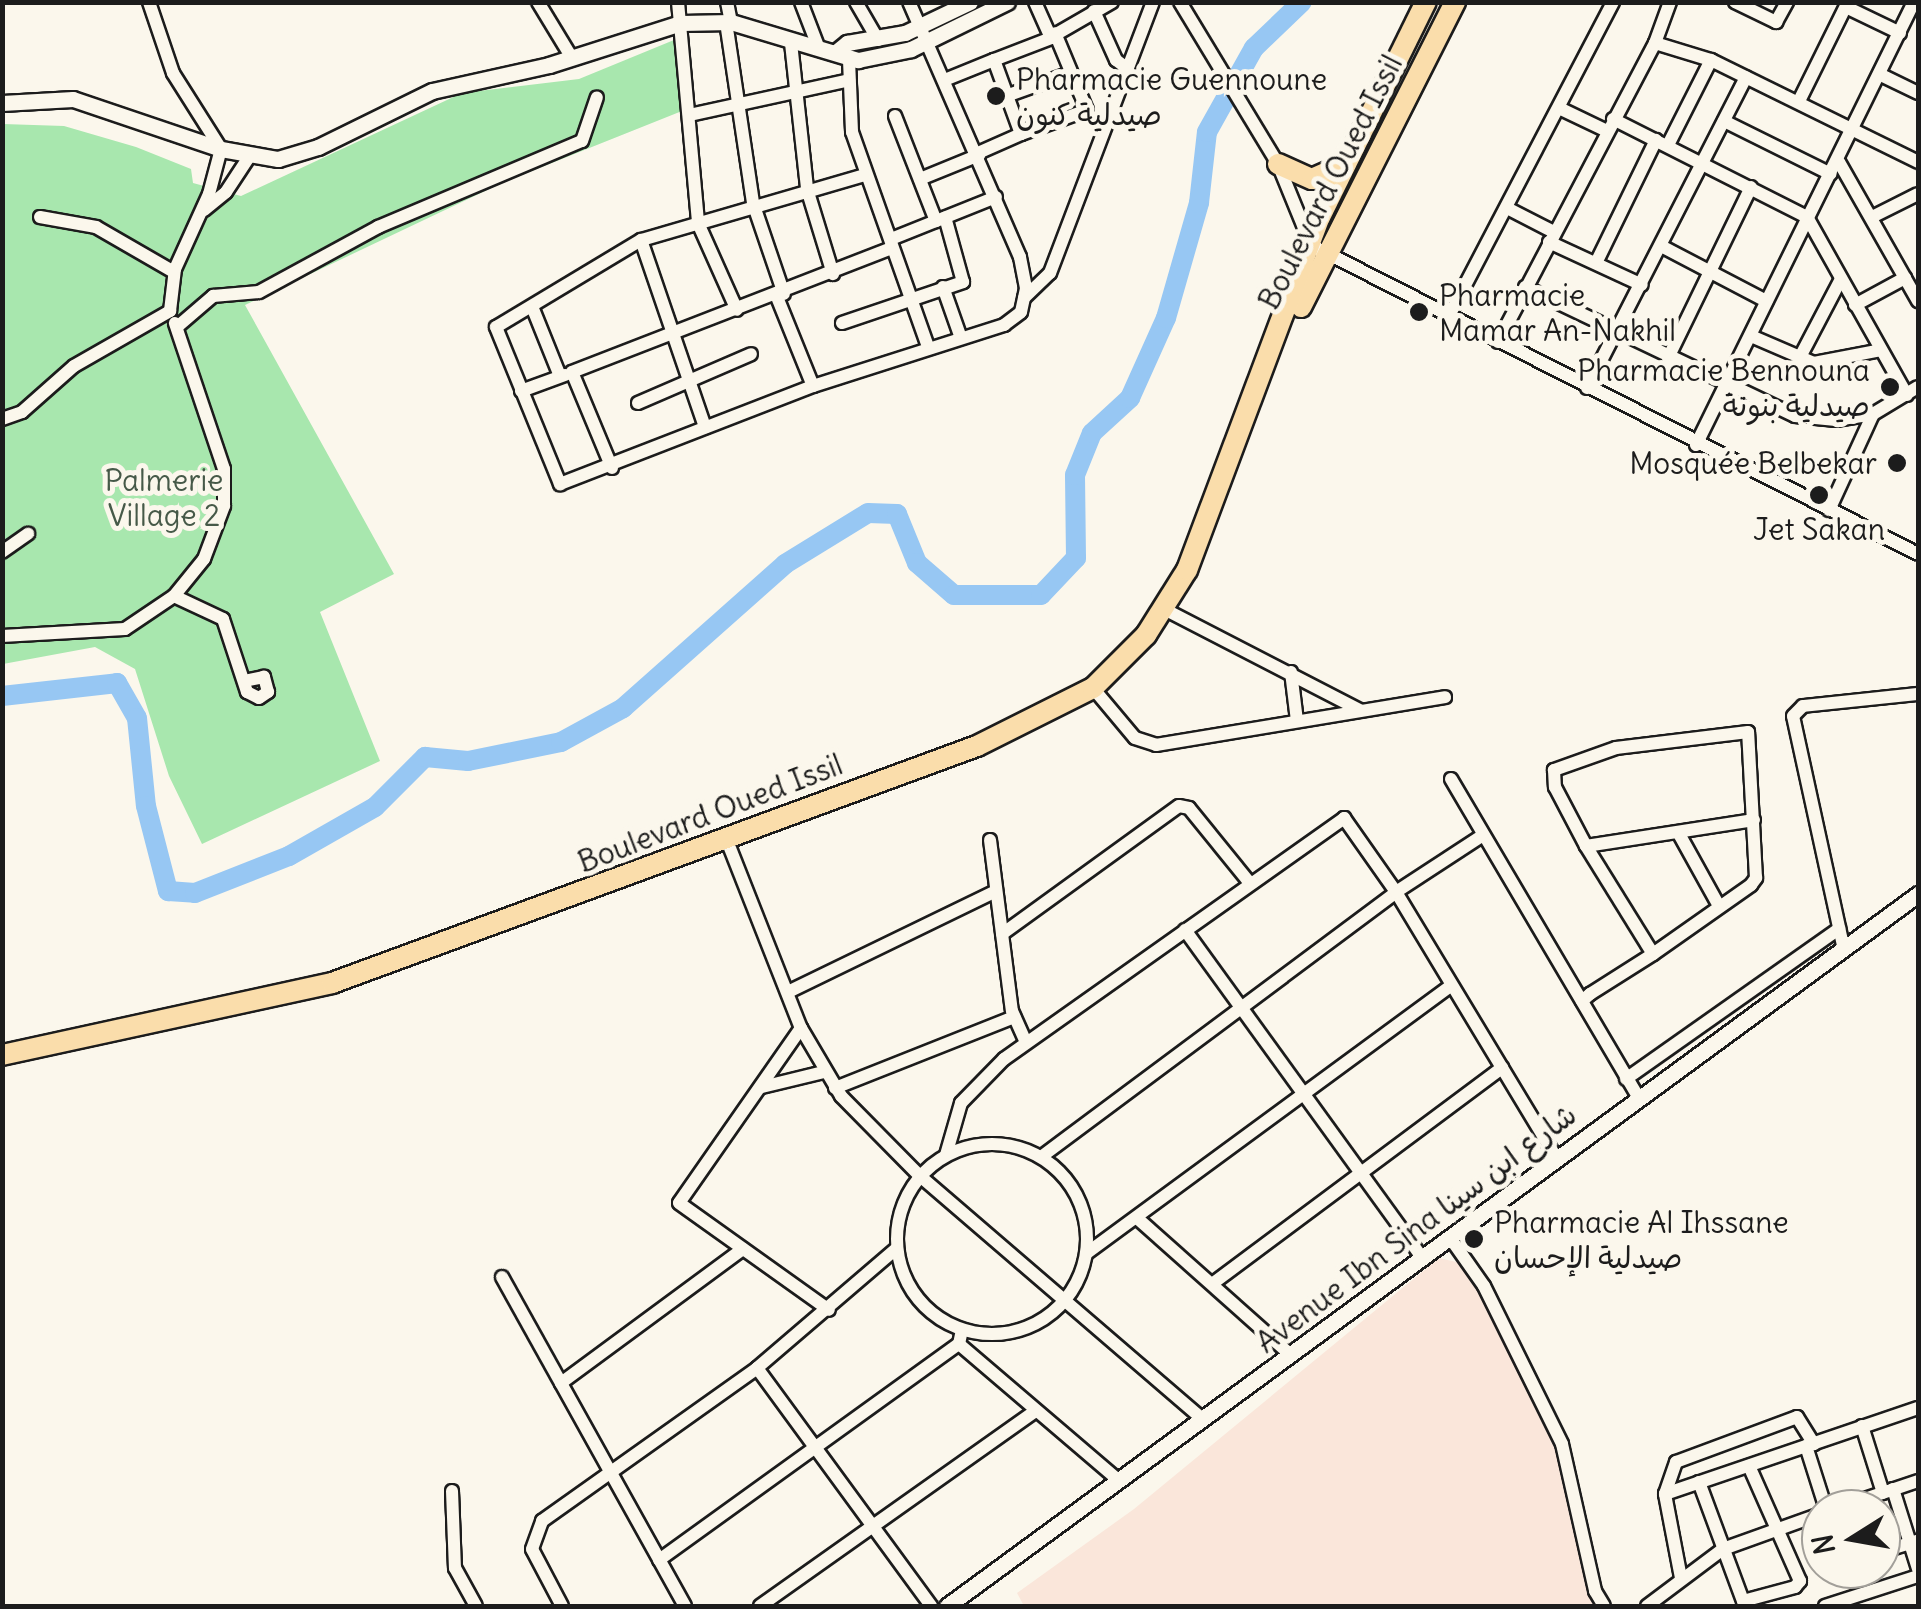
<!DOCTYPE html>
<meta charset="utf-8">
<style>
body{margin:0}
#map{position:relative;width:1921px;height:1609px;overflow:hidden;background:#fbf7ec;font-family:Delius,"Playpen Sans Arabic",sans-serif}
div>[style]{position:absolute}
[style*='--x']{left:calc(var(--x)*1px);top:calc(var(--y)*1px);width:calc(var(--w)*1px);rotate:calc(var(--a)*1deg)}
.built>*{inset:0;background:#fae6da}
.green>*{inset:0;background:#a8e7ae}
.river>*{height:20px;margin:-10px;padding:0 10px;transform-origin:10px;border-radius:10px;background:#97c7f3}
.roads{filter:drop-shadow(2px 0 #1c1c1c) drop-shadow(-2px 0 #1c1c1c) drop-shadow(0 2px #1c1c1c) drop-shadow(0 -2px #1c1c1c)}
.minor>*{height:12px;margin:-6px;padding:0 6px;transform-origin:6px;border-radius:6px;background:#fbf7ec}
.minor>.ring{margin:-6px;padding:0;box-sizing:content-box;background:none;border:12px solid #fbf7ec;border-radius:50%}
.tertiary>*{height:15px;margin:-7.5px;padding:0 7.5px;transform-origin:7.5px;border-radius:7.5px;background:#fbf7ec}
.primary>*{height:20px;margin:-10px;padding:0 10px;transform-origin:10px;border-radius:10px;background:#faddab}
.dots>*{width:28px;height:28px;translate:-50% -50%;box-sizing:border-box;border:5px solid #fbf7ec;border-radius:50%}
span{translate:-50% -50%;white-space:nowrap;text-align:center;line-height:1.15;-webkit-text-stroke:10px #fbf7ec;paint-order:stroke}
.poi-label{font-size:30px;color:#1c1c1c}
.left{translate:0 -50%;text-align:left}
.right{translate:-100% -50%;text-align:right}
.street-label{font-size:30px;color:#1c1c1c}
.park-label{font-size:30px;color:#465948}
.frame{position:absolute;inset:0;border:5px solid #1c1c1c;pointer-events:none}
.north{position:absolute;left:1801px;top:1489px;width:100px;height:100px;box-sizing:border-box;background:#fbf7ec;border:2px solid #a29f99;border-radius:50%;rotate:259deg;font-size:28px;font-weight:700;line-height:40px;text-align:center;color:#1c1c1c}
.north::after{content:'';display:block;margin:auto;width:35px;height:45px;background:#1c1c1c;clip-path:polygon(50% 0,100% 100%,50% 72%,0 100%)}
</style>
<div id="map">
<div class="built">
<div style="clip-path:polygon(1439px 1258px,1465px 1264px,1547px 1427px,1564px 1468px,1593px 1606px,1024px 1606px,1017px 1593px,1134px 1509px)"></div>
</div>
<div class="green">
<div style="clip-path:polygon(674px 40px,682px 111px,504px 182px,245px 305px,394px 574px,320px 612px,380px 761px,202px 844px,169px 776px,135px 669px,95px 647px,3px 664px,3px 124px,64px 126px,136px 147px,191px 169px,193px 183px,241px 196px,462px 93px,579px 79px)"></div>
</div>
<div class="river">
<div style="--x:2;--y:696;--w:116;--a:-6.4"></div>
<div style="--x:117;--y:683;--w:40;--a:60.3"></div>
<div style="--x:137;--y:718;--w:88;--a:84.2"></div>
<div style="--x:146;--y:806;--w:88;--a:75.5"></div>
<div style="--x:168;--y:891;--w:27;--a:4"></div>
<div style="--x:195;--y:893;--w:101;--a:-21.5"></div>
<div style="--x:289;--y:856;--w:99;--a:-29.7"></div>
<div style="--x:375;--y:807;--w:71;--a:-45"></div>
<div style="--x:425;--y:757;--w:43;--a:5.3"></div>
<div style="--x:468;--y:761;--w:95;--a:-11.5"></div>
<div style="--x:561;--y:742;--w:71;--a:-28.7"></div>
<div style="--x:623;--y:708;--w:217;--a:-41.6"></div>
<div style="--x:785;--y:564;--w:97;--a:-31.6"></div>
<div style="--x:868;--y:513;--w:29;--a:2"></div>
<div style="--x:897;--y:514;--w:53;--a:67.8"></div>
<div style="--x:917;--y:563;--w:49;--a:40.9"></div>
<div style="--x:954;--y:595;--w:87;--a:0"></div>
<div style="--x:1041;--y:595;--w:51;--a:-46.6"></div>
<div style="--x:1076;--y:558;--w:83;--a:-90.7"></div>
<div style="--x:1075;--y:475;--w:45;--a:-68"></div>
<div style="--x:1092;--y:433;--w:52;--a:-42.6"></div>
<div style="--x:1130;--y:398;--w:88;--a:-65.8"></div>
<div style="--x:1166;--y:318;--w:120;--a:-74"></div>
<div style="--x:1199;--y:203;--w:71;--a:-83.6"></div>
<div style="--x:1207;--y:132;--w:96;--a:-60.8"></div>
<div style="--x:1254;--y:48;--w:66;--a:-43.8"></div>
</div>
<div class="roads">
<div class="minor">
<div style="--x:538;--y:2;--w:66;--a:58.7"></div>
<div style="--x:678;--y:2;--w:222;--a:84.8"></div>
<div style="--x:698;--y:223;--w:95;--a:65.9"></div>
<div style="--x:727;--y:2;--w:20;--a:79"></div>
<div style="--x:801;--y:2;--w:50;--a:69"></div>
<div style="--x:856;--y:2;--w:44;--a:59.9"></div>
<div style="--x:1180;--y:2;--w:189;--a:58.8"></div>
<div style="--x:1278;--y:164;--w:87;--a:67.8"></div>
<div style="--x:1311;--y:245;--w:681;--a:26.98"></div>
<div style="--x:1735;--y:2;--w:46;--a:26"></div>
<div style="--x:1776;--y:22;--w:23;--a:-61"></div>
<div style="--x:1846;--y:7;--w:60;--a:25.7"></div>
<div style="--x:1094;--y:11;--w:54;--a:65.8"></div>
<div style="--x:1116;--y:60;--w:15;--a:37"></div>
<div style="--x:726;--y:22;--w:183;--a:81.5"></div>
<div style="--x:753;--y:203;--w:96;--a:71.2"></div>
<div style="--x:1053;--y:36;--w:68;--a:-30"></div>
<div style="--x:791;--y:43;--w:147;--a:83.7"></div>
<div style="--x:807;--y:189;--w:89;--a:73"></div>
<div style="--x:1655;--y:43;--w:44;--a:-69.9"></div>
<div style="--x:849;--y:60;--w:72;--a:87.6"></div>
<div style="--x:852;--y:132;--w:228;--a:70.5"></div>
<div style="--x:1881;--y:75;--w:41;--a:25.9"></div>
<div style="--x:947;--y:79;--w:51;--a:-22"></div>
<div style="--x:1006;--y:96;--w:69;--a:-19.5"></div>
<div style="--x:1799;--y:101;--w:110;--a:-63.7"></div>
<div style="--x:1559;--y:108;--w:53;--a:25.6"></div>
<div style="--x:689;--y:115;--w:164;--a:-12.3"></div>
<div style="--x:895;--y:116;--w:113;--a:68.7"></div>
<div style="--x:1613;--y:119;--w:217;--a:26.8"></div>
<div style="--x:1807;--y:217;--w:204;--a:60.7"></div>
<div style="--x:1724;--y:121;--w:119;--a:26.4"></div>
<div style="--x:1021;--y:134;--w:70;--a:-20"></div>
<div style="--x:1087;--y:110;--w:83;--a:-112.6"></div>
<div style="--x:1668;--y:145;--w:95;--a:-63.2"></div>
<div style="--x:978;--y:153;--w:47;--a:-23.8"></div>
<div style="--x:1021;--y:134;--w:79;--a:-110"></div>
<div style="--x:994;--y:60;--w:61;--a:-21.1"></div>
<div style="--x:1051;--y:38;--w:39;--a:-114"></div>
<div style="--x:1839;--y:162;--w:160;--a:60.4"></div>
<div style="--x:865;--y:175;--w:233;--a:163.8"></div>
<div style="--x:641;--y:240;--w:169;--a:149"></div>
<div style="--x:496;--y:327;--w:170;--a:67.8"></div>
<div style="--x:560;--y:484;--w:271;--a:-21.2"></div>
<div style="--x:813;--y:386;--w:201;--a:-17.7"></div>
<div style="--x:1004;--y:325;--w:21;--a:-37"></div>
<div style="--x:1021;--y:312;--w:25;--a:-78"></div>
<div style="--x:1026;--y:288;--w:32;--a:-101"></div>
<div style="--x:1020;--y:257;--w:278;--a:-113.5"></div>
<div style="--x:920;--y:179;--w:64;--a:-22.1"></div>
<div style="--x:1507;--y:208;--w:53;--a:27.1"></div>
<div style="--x:204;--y:210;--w:28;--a:-39"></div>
<div style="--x:226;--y:192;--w:42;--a:-56.7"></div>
<div style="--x:40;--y:217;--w:57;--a:10.1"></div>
<div style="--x:96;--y:227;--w:90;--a:30"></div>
<div style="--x:1872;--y:217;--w:51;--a:-26.6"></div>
<div style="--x:891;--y:239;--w:113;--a:-21.8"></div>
<div style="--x:641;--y:240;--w:198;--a:71.1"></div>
<div style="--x:1549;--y:242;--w:102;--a:24.8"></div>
<div style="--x:1661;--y:246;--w:119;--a:27.6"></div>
<div style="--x:1596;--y:263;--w:137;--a:-64"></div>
<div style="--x:943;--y:287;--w:54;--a:70.6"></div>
<div style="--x:1525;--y:287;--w:299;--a:25.5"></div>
<div style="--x:1795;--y:416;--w:41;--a:5.6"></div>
<div style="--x:1836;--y:420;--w:37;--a:-9"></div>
<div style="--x:1873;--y:414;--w:52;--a:-31"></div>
<div style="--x:777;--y:297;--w:96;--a:68"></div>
<div style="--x:1024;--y:298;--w:36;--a:-44"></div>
<div style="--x:1050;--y:273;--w:290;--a:-69.2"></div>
<div style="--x:1855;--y:305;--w:57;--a:-28.4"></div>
<div style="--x:533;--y:309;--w:72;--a:68.1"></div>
<div style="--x:1449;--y:316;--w:354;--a:-62.4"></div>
<div style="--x:842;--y:323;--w:128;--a:-18.7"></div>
<div style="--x:963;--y:282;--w:67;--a:-105.5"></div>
<div style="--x:177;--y:327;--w:48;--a:-40.7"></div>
<div style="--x:213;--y:296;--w:46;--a:-5"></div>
<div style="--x:259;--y:292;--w:136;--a:-28.6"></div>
<div style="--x:378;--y:227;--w:221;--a:-22.9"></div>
<div style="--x:582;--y:141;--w:46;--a:-71.2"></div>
<div style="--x:1751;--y:336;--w:69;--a:23.2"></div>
<div style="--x:1814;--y:363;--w:68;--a:-11"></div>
<div style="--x:1498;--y:342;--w:338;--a:-62.3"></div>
<div style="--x:1655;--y:43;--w:59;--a:16.9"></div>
<div style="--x:1711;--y:60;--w:231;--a:26.2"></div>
<div style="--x:1668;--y:358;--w:190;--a:-64.1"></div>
<div style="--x:1799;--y:359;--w:90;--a:-62.3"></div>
<div style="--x:1587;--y:388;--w:349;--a:-62.9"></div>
<div style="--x:521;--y:391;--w:47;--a:-20"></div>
<div style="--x:638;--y:403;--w:123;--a:-23.4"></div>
<div style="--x:2;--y:419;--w:21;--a:-19"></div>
<div style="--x:22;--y:412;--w:69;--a:-41.5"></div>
<div style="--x:74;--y:366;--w:111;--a:-29.8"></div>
<div style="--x:170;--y:311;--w:42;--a:-83.2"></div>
<div style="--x:175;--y:269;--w:82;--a:-65.6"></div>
<div style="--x:209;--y:194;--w:47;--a:-75.1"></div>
<div style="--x:221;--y:149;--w:90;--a:-122.3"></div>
<div style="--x:173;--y:73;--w:75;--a:-108.7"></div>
<div style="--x:1696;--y:445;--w:494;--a:-63.8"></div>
<div style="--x:612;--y:468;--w:104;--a:-112.6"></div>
<div style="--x:572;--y:372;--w:340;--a:-21.2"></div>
<div style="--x:1829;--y:510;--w:106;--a:-65.4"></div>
<div style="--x:2;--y:552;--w:32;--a:-35"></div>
<div style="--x:174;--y:596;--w:54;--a:25.1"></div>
<div style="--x:223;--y:619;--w:77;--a:71.8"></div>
<div style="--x:247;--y:692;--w:13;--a:27"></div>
<div style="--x:259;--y:698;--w:11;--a:-34"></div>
<div style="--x:268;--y:692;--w:16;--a:-105"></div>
<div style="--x:264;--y:677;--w:16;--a:169"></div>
<div style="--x:1166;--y:610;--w:218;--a:27.3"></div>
<div style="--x:2;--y:636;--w:123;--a:-3.3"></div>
<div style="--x:125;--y:629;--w:59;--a:-34"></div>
<div style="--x:174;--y:596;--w:48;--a:-51"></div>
<div style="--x:204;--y:559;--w:57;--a:-69.3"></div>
<div style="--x:224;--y:506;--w:37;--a:-90"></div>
<div style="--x:224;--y:469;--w:154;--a:-108.6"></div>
<div style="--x:1291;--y:672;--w:49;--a:83"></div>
<div style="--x:1093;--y:688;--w:65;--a:50"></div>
<div style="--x:1135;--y:738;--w:22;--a:18"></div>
<div style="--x:1156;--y:745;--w:293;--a:-9.4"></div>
<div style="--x:1451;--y:779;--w:369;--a:59.5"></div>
<div style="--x:1678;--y:832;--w:85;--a:61"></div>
<div style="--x:726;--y:838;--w:204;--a:68.5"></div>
<div style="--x:801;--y:1028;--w:79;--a:59.5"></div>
<div style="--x:841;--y:1096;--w:112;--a:45.4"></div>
<div style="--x:920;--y:1176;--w:373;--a:40.7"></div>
<div style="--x:990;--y:840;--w:172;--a:82.7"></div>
<div style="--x:1012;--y:1011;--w:34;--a:66"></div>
<div style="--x:1586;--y:846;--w:170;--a:-8.8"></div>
<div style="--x:1185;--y:930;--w:406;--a:54.1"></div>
<div style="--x:1002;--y:934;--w:218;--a:-35.9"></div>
<div style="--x:1179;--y:806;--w:10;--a:11"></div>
<div style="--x:1189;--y:808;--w:95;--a:51"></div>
<div style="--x:1844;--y:950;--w:239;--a:-102.3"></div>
<div style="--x:1793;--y:716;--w:14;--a:-45"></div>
<div style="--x:1803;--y:706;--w:116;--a:-6"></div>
<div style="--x:788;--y:992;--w:231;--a:-25.9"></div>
<div style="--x:1582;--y:1001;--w:11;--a:-41"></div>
<div style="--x:1590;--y:994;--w:75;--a:-32.4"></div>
<div style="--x:1653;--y:954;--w:120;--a:-35.1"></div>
<div style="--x:1751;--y:885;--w:9;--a:-54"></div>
<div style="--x:1756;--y:878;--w:146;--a:-93.1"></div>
<div style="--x:1748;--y:732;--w:133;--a:173.1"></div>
<div style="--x:1616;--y:748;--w:66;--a:160.5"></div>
<div style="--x:1554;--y:770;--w:17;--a:87"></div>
<div style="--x:1555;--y:787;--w:67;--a:62.3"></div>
<div style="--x:1586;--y:846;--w:127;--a:58.2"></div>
<div style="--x:801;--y:1028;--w:213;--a:124.9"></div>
<div style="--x:679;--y:1203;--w:184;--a:35.5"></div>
<div style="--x:1626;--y:1079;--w:261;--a:-35.2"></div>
<div style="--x:762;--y:1087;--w:64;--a:-13.6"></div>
<div style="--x:835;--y:1088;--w:193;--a:-21.6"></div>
<div class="ring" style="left:897px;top:1144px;width:178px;height:178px"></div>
<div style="--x:946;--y:1155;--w:54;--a:-73.9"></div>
<div style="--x:961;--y:1103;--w:62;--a:-45.7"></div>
<div style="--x:1004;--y:1059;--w:417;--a:-35.3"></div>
<div style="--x:1344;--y:818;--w:90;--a:54.9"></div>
<div style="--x:1396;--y:892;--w:312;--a:58.9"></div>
<div style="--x:1041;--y:1157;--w:443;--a:-36.7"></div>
<div style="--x:1396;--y:892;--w:100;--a:-33.2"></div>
<div style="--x:1137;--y:1218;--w:206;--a:41.7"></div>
<div style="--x:1451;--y:1239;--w:57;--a:54.9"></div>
<div style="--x:1484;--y:1286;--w:176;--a:63.7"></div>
<div style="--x:1562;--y:1444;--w:151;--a:77.3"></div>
<div style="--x:1595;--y:1591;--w:17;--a:59"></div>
<div style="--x:1087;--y:1253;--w:451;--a:-36.3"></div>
<div style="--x:502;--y:1277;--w:121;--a:60.9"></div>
<div style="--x:1212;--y:1284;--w:362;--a:-36.7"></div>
<div style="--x:959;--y:1344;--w:209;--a:40.5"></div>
<div style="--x:757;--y:1368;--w:295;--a:53.8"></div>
<div style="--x:1862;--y:1426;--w:70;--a:72.6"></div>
<div style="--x:1806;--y:1446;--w:66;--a:72.4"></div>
<div style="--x:1699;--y:1482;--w:127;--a:69.7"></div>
<div style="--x:1743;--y:1601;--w:54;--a:-15.1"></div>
<div style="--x:1795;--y:1587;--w:8;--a:-50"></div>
<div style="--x:1800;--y:1581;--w:126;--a:-113.9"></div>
<div style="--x:1893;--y:1489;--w:84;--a:72.6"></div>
<div style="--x:452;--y:1491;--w:77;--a:87.8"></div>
<div style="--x:455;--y:1568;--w:43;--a:61.1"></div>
<div style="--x:1665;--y:1494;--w:267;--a:-18.8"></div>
<div style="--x:1835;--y:1509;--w:88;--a:-18.6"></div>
<div style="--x:1881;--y:1552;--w:39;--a:-17"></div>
<div style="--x:659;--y:1560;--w:370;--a:-35.8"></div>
<div style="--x:959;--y:1344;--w:14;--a:-78"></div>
<div style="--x:1681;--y:1578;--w:86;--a:-100.8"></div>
<div style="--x:1665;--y:1494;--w:34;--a:-71"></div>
<div style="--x:1676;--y:1462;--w:129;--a:-20.4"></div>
<div style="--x:1797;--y:1417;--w:32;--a:58"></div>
<div style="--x:562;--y:1606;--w:64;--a:-117.8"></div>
<div style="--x:532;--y:1549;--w:30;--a:-70"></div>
<div style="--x:542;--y:1521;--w:264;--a:-35.4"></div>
<div style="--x:757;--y:1368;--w:184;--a:-40.6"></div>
<div style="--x:685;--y:1606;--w:255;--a:-119.1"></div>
<div style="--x:561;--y:1383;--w:226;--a:-36.4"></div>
<div style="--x:760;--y:1606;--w:337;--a:-35.3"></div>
<div style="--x:1647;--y:1606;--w:95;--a:-36.9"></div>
<div style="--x:1723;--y:1549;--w:104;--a:-19.7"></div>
<div style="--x:1825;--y:1606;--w:98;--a:-17.9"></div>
</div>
<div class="tertiary">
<div style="--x:837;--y:51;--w:13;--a:-39"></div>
<div style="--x:847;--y:43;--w:59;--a:-9.8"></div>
<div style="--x:905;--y:33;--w:72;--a:-25.5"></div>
<div style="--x:2;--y:103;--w:71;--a:-3.2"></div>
<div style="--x:73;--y:99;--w:156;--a:18.7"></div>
<div style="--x:221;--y:149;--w:58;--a:10"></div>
<div style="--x:278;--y:159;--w:42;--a:-16.7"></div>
<div style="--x:318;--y:147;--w:127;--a:-26.2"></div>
<div style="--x:432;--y:91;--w:120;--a:-12.5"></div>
<div style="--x:549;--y:65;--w:139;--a:-17.7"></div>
<div style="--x:681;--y:23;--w:50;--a:-1.1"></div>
<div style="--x:731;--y:22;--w:133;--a:16.7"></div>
<div style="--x:858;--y:60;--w:54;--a:-11.7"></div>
<div style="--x:911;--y:49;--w:107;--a:-26.1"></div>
<div style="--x:947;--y:1606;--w:1204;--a:-36.25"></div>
</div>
<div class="primary">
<div style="--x:1278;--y:164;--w:37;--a:24"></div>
<div style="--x:1312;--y:179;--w:37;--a:-24"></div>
<div style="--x:1301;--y:307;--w:342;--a:-63.2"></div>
<div style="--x:2;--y:1055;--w:338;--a:-12.3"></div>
<div style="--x:332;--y:983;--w:687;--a:-20.18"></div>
<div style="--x:977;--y:746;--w:130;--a:-26.6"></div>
<div style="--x:1093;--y:688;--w:75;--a:-45"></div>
<div style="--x:1146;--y:635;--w:77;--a:-57.8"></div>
<div style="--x:1187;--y:570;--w:377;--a:-69.4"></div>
<div style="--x:1320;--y:217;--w:240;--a:-63.8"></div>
</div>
</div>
<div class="dots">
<div style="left:996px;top:96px;background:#1c1c1c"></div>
<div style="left:1419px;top:312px;background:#1c1c1c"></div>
<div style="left:1890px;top:387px;background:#1c1c1c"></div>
<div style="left:1897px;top:463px;background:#1c1c1c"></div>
<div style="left:1819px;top:495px;background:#1c1c1c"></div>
<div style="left:1474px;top:1239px;background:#1c1c1c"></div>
</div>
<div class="poi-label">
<span class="left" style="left:1016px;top:96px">Pharmacie Guennoune<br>صيدلية كنون</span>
<span class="left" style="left:1439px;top:312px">Pharmacie<br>Mamar An-Nakhil</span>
<span class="right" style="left:1870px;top:387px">Pharmacie Bennouna<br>صيدلية بنونة</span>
<span class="right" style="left:1877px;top:463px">Mosquée Belbekar</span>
<span style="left:1819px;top:529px">Jet Sakan</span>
<span class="left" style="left:1494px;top:1239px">Pharmacie Al Ihssane<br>صيدلية الإحسان</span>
</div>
<div class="street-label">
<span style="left:1330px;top:182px;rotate:-63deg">Boulevard Oued Issil</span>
<span style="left:710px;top:813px;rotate:-21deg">Boulevard Oued Issil</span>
<span style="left:1416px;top:1228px;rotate:-37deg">Avenue Ibn Sina شارع ابن سينا</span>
</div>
<div class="park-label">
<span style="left:164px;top:497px">Palmerie<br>Village 2</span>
</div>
<div class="frame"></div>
<div class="north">N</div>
</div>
